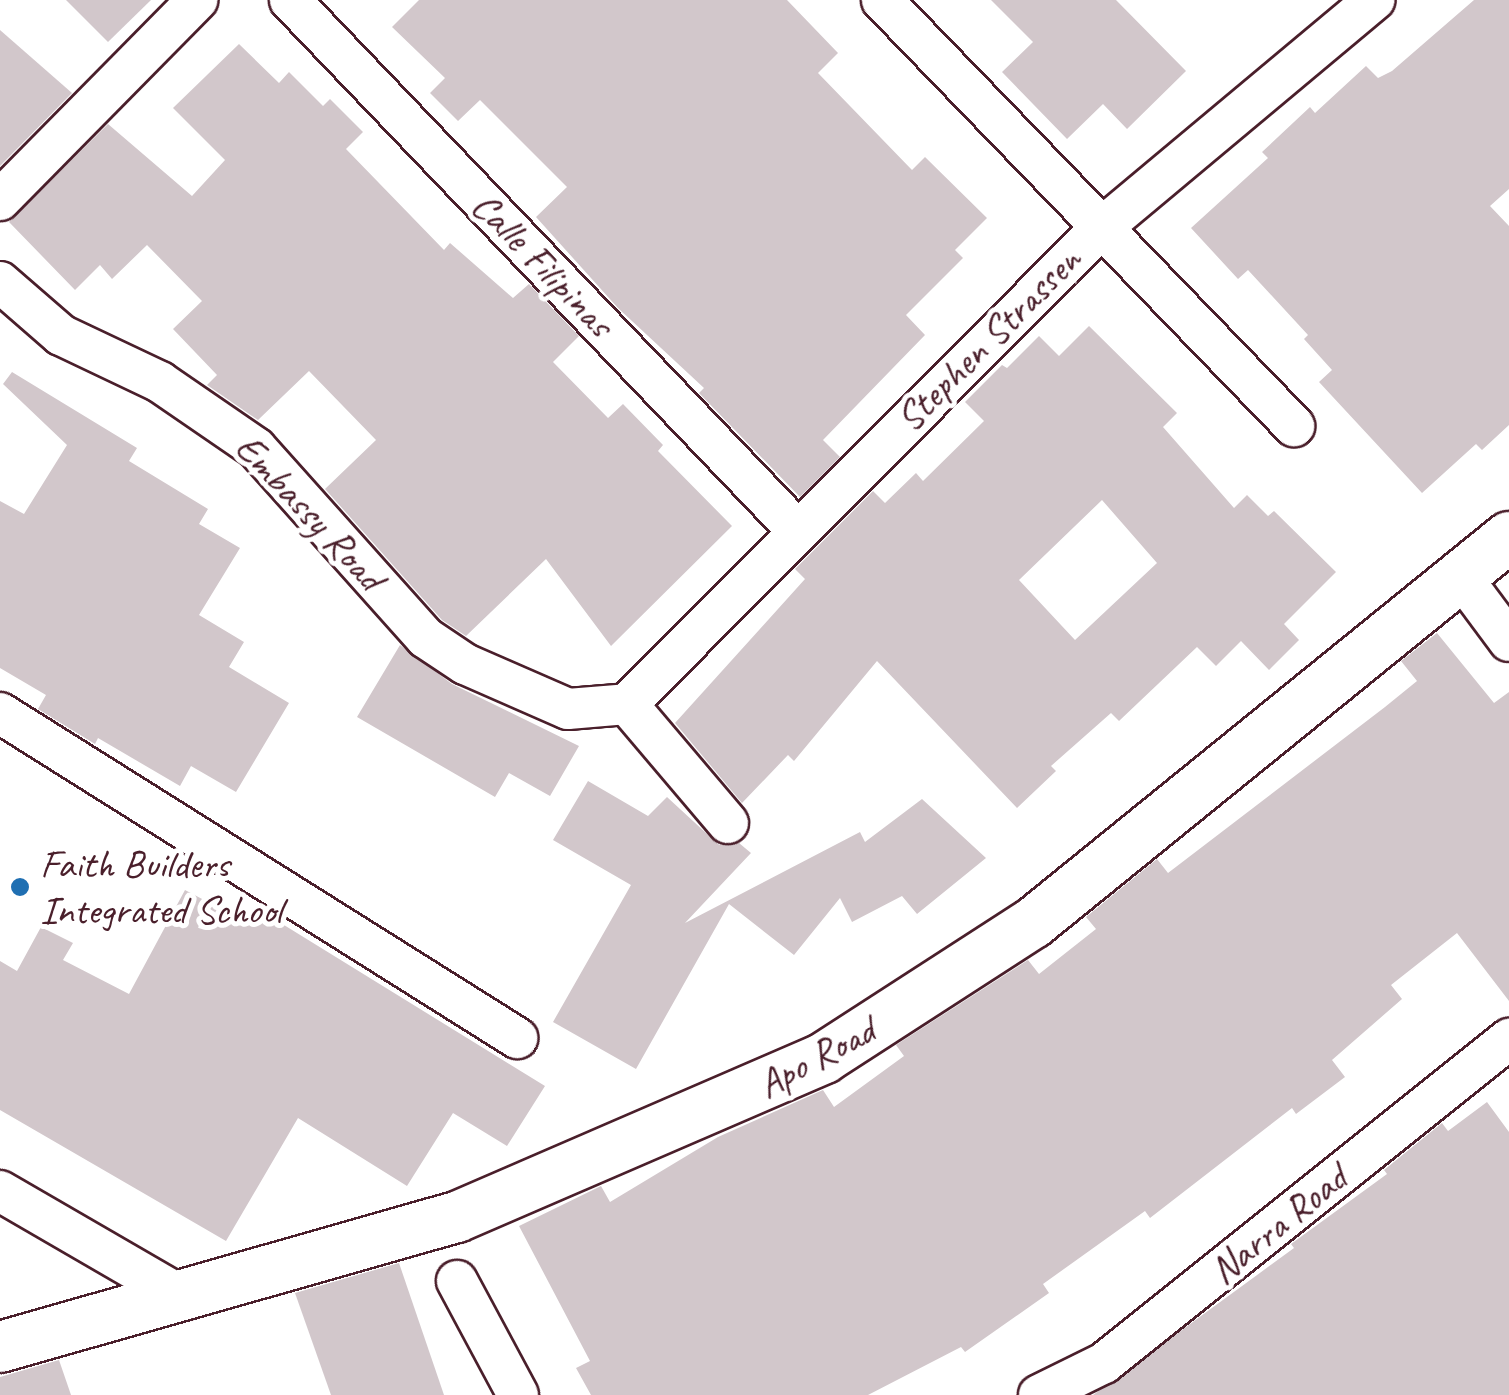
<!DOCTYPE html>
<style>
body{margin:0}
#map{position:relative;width:1509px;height:1395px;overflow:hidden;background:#fff;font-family:Caveat,sans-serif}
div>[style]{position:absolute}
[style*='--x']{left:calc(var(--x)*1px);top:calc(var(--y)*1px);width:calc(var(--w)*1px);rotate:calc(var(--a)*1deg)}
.building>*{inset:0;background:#d2c7cb}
.roads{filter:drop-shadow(2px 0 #4a1f2b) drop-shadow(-2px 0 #4a1f2b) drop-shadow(0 2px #4a1f2b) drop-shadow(0 -2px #4a1f2b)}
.minor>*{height:40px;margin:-20px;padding:0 20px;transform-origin:20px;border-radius:20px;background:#fff}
.tertiary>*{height:50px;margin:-25px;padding:0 25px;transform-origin:25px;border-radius:25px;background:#fff}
.dots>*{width:28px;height:28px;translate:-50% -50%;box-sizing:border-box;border:5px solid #fff;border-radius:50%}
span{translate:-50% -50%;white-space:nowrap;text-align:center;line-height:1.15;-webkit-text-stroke:10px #fff;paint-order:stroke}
.street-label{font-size:40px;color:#4a1f2b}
.poi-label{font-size:40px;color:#4a1f2b}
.left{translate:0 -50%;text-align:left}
</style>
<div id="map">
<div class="building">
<div style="clip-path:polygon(66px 0,151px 0,108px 42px)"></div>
<div style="clip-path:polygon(419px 0,787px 0,838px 53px,818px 73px,912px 170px,925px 157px,987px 218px,955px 250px,963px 258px,906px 315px,925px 335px,823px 440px,840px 457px,800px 497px,699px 393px,704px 388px,618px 308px,536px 217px,567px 187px,480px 100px,458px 121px,430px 93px,445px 78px,392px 27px)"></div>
<div style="clip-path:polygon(991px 0,1116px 0,1186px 71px,1127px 129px,1103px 104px,1067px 139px,1002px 72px,1033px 42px)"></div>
<div style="clip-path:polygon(1474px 0,1509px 0,1509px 189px,1490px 206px,1509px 226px,1509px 425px,1482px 450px,1476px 444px,1422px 493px,1319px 382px,1332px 370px,1304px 339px,1308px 335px,1248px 270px,1238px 279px,1191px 228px,1268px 158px,1262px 152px,1310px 107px,1315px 113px,1366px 66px,1378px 78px,1392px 71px)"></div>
<div style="clip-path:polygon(0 30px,72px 93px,0 166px)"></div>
<div style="clip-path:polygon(239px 44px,279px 83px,289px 72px,323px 106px,330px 99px,363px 132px,346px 149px,444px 250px,450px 243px,513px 298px,529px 284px,579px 336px,553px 362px,608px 418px,623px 404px,663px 445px,658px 451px,732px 526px,611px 646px,546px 559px,466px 636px,442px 620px,325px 489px,376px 440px,309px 371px,258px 420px,207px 385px,217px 375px,173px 329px,202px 301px,147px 245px,112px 279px,100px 265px,75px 290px,9px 222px,108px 124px,192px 196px,225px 160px,173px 108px)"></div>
<div style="clip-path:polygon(evenodd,1089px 326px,1177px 413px,1163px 427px,1234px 508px,1247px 495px,1268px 516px,1274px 511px,1336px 572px,1284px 624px,1299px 640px,1269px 670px,1241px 641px,1216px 666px,1197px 647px,1119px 721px,1111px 713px,1051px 766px,1056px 771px,1017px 808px,877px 661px,794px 761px,788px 755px,742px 803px,675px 723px,805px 579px,795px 569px,873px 491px,885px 503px,916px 473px,923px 481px,984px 421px,965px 402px,1002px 365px,1007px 368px,1039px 336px,1059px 356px,1089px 326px,1102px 500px,1157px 563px,1075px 640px,1019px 580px,1102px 500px)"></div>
<div style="clip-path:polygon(12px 372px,137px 448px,129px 461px,208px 509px,199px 524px,240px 548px,199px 615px,244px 642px,229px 667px,289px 703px,236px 792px,191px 766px,180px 786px,98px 738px,95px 744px,38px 709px,46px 695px,0 668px,0 501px,24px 514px,67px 445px,3px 384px)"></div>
<div style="clip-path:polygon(1437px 633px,1494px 703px,1509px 692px,1509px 1001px,1457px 933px,1391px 985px,1402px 999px,1332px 1060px,1345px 1077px,1296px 1114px,1292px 1108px,1150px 1218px,1145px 1211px,1043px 1284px,1049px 1293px,965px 1352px,961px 1347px,868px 1395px,591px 1395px,576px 1368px,590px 1361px,519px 1226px,601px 1186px,610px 1202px,718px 1137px,823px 1090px,834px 1107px,904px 1056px,896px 1045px,1028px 960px,1039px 974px,1096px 929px,1086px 917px,1157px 859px,1168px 873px,1385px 707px,1417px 681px,1401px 661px)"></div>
<div style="clip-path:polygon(400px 645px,452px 684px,579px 746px,550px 796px,509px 773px,495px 797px,357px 717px)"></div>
<div style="clip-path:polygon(588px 781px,648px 816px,667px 797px,719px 845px,739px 843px,751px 853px,685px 923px,860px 832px,865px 842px,922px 799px,986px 858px,917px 914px,902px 896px,852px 922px,840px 898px,794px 955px,729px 904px,636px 1069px,553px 1022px,631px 885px,553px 840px)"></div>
<div style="clip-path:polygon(185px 890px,244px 921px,253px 906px,545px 1086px,507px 1146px,453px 1113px,407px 1186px,298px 1118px,226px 1241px,0 1110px,0 961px,17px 971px,41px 927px,73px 943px,63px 960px,129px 994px)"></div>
<div style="clip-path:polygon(1487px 1102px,1509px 1132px,1509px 1395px,1093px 1395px,1294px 1248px,1291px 1244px,1387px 1174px,1384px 1170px,1442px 1123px,1448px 1131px)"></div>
<div style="clip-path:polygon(399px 1263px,444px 1395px,331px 1395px,295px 1293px)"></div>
<div style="clip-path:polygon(59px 1360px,71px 1395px,0 1395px,0 1377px)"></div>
</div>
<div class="roads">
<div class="minor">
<div style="--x:290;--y:0;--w:732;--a:46.27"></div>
<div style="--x:882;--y:0;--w:593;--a:45.96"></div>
<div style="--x:0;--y:200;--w:281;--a:-45.4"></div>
<div style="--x:0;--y:282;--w:81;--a:41"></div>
<div style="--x:61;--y:335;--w:110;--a:25.4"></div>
<div style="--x:160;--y:382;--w:116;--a:34.5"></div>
<div style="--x:256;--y:448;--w:255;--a:48.2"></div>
<div style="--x:426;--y:638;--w:47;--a:33.7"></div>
<div style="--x:465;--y:664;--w:112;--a:23.6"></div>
<div style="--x:568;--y:709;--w:59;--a:-4.8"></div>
<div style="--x:1460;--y:575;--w:82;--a:53.4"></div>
<div style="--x:627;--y:704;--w:669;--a:-45.12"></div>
<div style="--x:1099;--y:230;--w:359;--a:-39.9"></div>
<div style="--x:627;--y:704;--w:156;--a:49.7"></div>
<div style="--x:0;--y:713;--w:611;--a:32.15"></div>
<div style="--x:0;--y:1191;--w:215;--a:30.1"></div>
<div style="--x:457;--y:1281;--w:129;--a:61.8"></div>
<div style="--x:1039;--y:1395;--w:72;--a:-26.2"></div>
<div style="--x:1104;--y:1363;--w:519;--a:-38.66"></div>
</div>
<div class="tertiary">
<div style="--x:0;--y:1347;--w:475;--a:-15.9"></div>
<div style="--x:457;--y:1217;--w:400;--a:-23.4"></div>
<div style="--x:824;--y:1058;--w:249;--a:-32.9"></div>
<div style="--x:1033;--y:923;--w:613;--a:-39.04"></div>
</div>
</div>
<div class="dots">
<div style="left:20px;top:887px;background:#1f6fb2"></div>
</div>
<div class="street-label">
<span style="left:543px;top:264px;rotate:46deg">Calle Filipinas</span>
<span style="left:988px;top:339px;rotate:-45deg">Stephen Strassen</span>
<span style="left:310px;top:512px;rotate:47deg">Embassy Road</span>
<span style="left:816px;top:1057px;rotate:-28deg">Apo Road</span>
<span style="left:1278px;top:1224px;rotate:-39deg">Narra Road</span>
</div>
<div class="poi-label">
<span class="left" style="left:40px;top:887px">Faith Builders<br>Integrated School</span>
</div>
</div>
